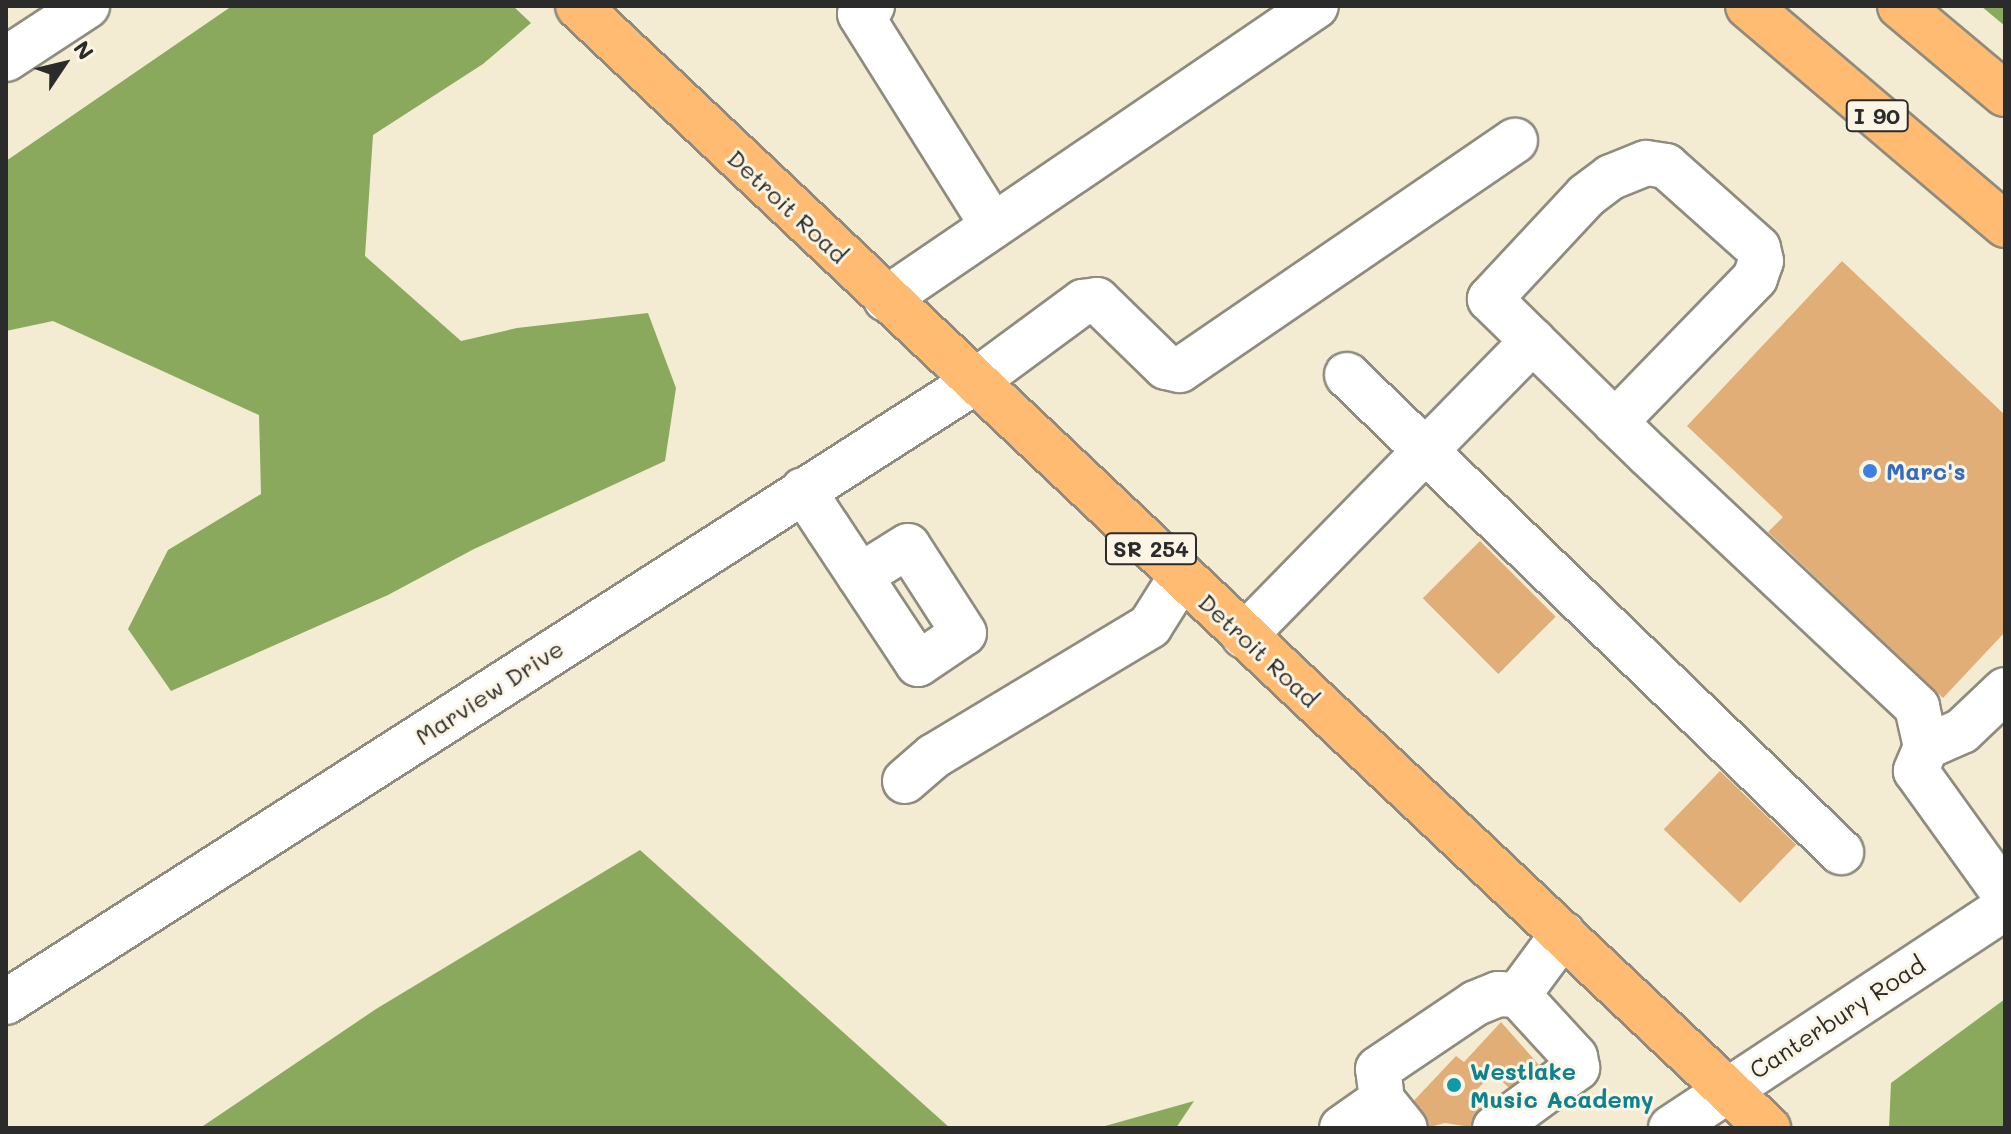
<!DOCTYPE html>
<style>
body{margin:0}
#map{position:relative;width:2011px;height:1134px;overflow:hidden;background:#f3ecd3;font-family:Mali,sans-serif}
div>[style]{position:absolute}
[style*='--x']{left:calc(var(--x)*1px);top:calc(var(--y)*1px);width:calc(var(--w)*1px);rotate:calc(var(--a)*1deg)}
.forest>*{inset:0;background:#8aa95c}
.building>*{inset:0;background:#e1ae78;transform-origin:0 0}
.roads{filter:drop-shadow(2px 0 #8f8c7f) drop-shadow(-2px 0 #8f8c7f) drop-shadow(0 2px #8f8c7f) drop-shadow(0 -2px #8f8c7f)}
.minor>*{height:44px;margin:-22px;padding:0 22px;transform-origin:22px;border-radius:22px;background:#fff}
.major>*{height:44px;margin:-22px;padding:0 22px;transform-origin:22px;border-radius:22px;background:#ffbb71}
.highway>*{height:44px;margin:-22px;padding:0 22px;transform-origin:22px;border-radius:22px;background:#ffbb71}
.dots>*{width:22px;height:22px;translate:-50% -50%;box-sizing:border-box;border:4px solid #fcf5e5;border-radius:50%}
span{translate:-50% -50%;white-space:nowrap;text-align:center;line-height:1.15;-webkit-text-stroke:6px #fcf5e5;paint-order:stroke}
.shield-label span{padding:2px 6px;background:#fcf5e5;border:2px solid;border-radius:6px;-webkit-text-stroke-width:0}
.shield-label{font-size:22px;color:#2b2b2b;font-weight:700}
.street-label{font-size:24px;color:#2b2b2b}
.shop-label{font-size:24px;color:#366cbe;font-weight:700}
.left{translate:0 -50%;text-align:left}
.culture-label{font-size:24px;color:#0d838f;font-weight:700}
.frame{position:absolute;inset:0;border:8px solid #2b2b2b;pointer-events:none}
.north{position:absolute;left:24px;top:24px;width:80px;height:80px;-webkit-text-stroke:6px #fcf5e5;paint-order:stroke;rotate:55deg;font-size:22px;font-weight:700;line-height:32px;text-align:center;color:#2b2b2b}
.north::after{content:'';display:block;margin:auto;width:28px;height:36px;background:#2b2b2b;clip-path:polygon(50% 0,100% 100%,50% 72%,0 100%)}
</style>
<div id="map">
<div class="forest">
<div style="clip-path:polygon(232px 6px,513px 6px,531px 23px,483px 64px,373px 135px,365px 256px,461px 341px,517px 328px,648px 313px,676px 388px,665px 461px,474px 549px,388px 595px,171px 691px,128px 629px,168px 550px,261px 494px,259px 415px,53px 321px,6px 331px,6px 161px)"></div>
<div style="clip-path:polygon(1981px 6px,2005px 6px,2005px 26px)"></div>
<div style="clip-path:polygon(640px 850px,950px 1128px,200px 1128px,376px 1009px)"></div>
<div style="clip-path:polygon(2005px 999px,2005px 1128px,1889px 1128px,1891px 1083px)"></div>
<div style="clip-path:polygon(1194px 1101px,1176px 1128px,1098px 1128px)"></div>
</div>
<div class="building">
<div style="clip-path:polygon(1842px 261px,2005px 415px,2005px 632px,1943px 698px,1768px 532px,1783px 517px,1687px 426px)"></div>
<div style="left:1480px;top:541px;width:107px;height:81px;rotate:45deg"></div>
<div style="left:1720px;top:771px;width:106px;height:81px;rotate:44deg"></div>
<div style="clip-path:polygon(1501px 1022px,1546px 1073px,1521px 1099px,1493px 1073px,1469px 1098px,1488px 1116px,1477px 1128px,1445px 1123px,1426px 1128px,1406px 1109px,1456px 1056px,1464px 1062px)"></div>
</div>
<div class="roads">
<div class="minor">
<div style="--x:872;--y:6;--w:14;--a:146"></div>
<div style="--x:860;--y:14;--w:250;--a:57.9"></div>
<div style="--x:6;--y:59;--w:97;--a:-33.2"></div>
<div style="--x:886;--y:299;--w:520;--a:-34.27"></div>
<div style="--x:1347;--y:375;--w:687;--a:44"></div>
<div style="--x:1615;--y:422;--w:201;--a:-45.8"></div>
<div style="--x:1755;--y:278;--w:18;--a:-71"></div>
<div style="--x:1761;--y:261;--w:13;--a:-103"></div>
<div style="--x:1758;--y:248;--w:123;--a:-138.3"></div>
<div style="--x:1666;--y:166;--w:20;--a:-171"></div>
<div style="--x:1646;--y:163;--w:38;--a:158"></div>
<div style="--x:1611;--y:177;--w:31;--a:143"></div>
<div style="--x:1586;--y:196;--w:141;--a:133"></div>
<div style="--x:1490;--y:299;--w:175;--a:44.5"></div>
<div style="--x:1615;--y:422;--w:47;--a:44.1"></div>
<div style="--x:1649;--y:455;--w:368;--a:43.2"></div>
<div style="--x:1917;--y:707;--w:41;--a:77.3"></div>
<div style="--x:1926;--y:747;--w:26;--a:113"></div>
<div style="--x:1916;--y:771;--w:153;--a:54.3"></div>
<div style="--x:803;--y:490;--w:45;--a:56.7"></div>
<div style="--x:828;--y:528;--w:163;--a:56.5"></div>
<div style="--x:918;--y:664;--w:55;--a:-34"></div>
<div style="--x:964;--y:633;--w:103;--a:-122.8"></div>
<div style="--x:908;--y:546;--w:57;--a:148"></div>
<div style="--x:1244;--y:636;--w:413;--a:-45.6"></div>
<div style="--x:1926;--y:747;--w:39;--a:-24"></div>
<div style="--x:1962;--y:731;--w:59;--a:-43.6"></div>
<div style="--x:905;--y:781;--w:38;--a:-41"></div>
<div style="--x:934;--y:756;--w:252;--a:-31"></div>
<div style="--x:1150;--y:626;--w:58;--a:-57.7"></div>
<div style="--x:6;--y:1002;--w:1148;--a:-32.62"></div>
<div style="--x:973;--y:383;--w:137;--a:-36.4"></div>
<div style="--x:1083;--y:302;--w:14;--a:-8"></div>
<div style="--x:1097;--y:300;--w:96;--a:44.2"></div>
<div style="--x:1166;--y:367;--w:14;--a:12"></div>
<div style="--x:1180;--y:370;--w:406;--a:-34.4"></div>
<div style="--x:1382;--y:1100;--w:36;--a:51"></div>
<div style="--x:1342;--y:1128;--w:49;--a:-35"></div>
<div style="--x:1382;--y:1100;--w:31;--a:-97"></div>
<div style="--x:1378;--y:1069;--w:118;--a:-34"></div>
<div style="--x:1476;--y:1003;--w:24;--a:-22"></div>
<div style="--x:1498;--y:994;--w:20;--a:3"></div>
<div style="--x:1495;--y:1128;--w:102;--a:-36.2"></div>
<div style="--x:1577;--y:1068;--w:11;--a:-100"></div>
<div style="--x:1575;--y:1057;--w:84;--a:-132.6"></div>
<div style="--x:1518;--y:995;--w:76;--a:-53.6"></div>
<div style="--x:1671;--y:1128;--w:400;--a:-33.4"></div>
</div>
<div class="major">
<div style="--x:578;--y:6;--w:1636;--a:43.32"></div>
</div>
<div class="highway">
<div style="--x:1748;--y:6;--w:338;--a:40.4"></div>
<div style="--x:1900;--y:6;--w:137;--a:40"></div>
</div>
</div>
<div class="dots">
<div style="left:1870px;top:471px;background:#3f7fe0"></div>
<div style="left:1454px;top:1085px;background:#0f9aa8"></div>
</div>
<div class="shield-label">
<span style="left:1877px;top:116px">I 90</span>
<span style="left:1151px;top:549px">SR 254</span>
</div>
<div class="street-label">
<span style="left:788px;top:206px;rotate:43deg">Detroit Road</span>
<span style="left:1259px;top:650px;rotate:43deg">Detroit Road</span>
<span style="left:489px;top:692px;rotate:-33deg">Marview Drive</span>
<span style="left:1837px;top:1017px;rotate:-33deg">Canterbury Road</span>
</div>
<div class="shop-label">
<span class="left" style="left:1886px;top:471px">Marc's</span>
</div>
<div class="culture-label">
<span class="left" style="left:1470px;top:1085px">Westlake<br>Music Academy</span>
</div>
<div class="frame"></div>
<div class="north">N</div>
</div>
